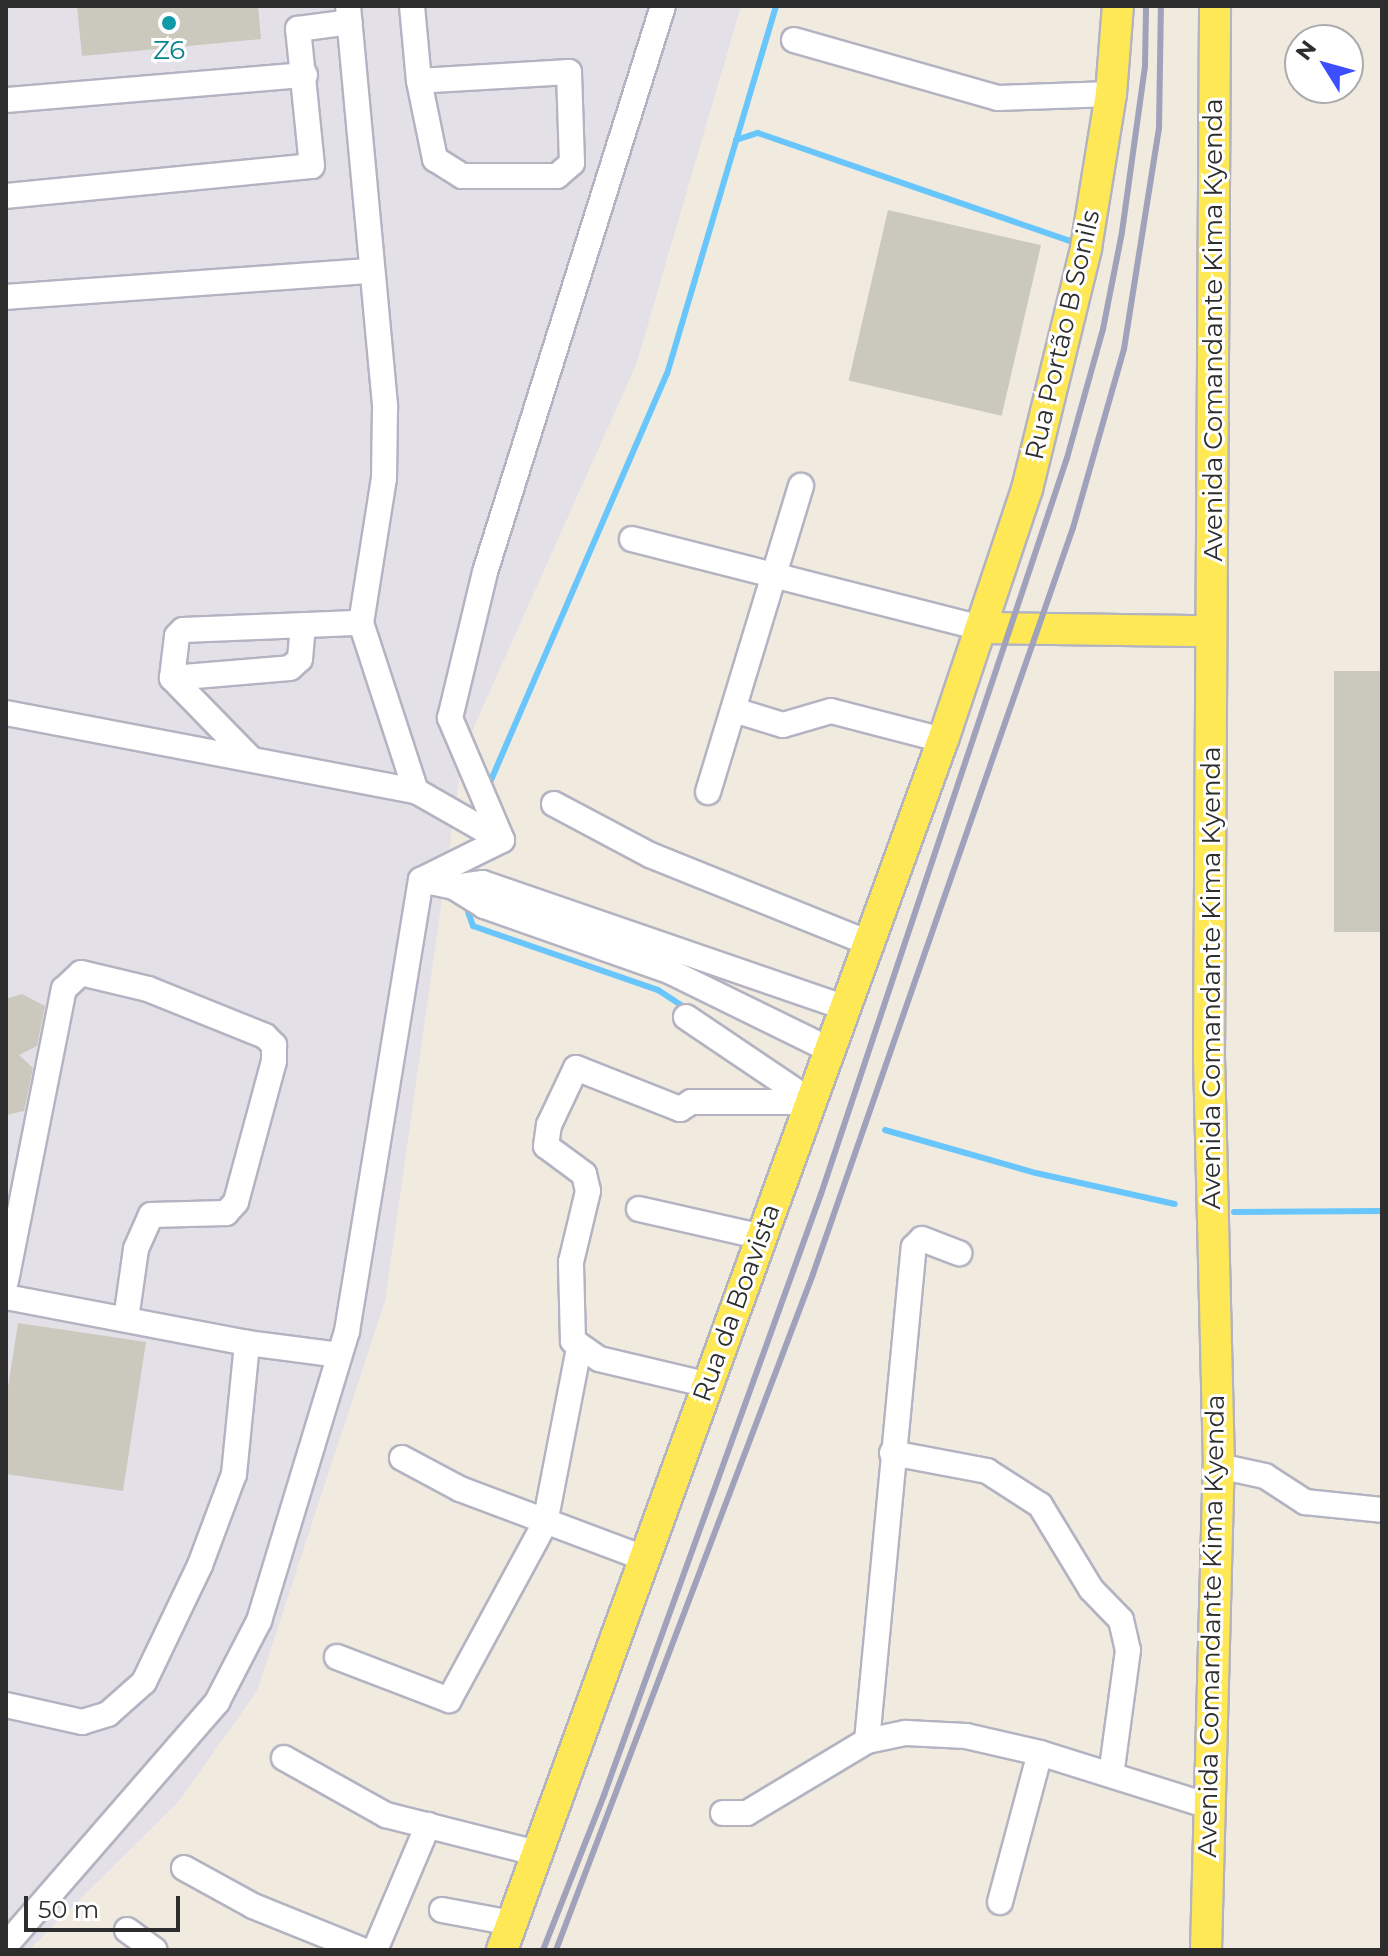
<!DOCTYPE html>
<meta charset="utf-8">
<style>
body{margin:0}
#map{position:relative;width:1388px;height:1956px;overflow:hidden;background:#f0eadf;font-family:Montserrat,sans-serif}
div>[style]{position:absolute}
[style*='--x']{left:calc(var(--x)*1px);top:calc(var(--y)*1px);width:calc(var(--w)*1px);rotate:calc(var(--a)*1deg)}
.industrial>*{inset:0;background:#e3e0e8}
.stream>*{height:6px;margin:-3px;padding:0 3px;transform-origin:3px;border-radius:3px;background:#68c6fc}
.building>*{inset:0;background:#cbc8bd;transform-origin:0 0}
.roads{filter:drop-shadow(2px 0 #b3b3c2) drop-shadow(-2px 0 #b3b3c2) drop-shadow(0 2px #b3b3c2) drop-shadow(0 -2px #b3b3c2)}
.minor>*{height:24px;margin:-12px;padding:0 12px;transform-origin:12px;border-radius:12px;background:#fff}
.major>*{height:30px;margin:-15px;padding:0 15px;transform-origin:15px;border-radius:15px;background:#ffe855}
.rail>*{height:6px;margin:-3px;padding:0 3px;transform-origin:3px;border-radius:3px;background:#a0a1ba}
.dots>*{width:22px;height:22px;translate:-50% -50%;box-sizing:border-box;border:4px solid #fff;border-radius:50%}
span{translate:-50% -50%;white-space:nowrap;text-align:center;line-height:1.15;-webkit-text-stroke:6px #fff;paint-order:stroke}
.culture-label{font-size:26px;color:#0d838f}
.street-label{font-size:26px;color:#2d2d2d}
.frame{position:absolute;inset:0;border:8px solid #2d2d2d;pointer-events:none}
.north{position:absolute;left:1284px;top:24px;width:80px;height:80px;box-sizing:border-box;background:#fff;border:2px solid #ababab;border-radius:50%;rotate:307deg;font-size:22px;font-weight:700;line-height:32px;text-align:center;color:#2d2d2d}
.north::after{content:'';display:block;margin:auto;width:28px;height:36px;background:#3d4eff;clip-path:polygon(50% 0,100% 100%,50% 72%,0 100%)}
.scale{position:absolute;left:24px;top:1896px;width:156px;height:36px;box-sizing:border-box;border:4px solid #2d2d2d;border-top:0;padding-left:10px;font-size:24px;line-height:28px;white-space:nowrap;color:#2d2d2d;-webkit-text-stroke:6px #fff;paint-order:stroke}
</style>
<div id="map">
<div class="industrial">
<div style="clip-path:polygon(6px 6px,741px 6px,636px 365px,463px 751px,385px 1301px,257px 1691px,179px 1801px,29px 1950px,6px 1950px)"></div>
</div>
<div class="stream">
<div style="--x:736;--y:140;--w:23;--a:-18"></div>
<div style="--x:758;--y:133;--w:336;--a:19.1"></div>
<div style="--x:488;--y:787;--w:450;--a:-66.6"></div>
<div style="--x:667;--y:374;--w:384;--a:-73.5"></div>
<div style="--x:468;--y:912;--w:15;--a:70"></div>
<div style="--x:473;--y:926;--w:196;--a:19.1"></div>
<div style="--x:658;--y:990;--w:37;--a:33"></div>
<div style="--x:885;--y:1130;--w:157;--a:15.9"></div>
<div style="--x:1036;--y:1173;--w:142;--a:12.6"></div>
<div style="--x:1234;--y:1212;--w:148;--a:-0.4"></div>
</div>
<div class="building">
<div style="clip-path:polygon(77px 6px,258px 6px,261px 39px,82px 56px)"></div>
<div style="left:888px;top:210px;width:157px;height:175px;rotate:13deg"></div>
<div style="left:1382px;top:671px;width:261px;height:48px;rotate:90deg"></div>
<div style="clip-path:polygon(22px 994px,45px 1006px,37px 1046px,19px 1055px,33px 1068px,24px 1111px,6px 1115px,6px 999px)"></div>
<div style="clip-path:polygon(18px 1323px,146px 1342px,123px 1491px,6px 1474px,6px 1400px)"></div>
</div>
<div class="roads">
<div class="minor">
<div style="--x:348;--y:6;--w:403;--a:84.7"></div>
<div style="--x:385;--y:407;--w:71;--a:90.8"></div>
<div style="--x:384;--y:478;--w:147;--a:99"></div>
<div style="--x:361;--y:623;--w:177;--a:71.9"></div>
<div style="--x:412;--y:6;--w:75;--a:84.7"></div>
<div style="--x:419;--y:81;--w:80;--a:78.4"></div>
<div style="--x:435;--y:159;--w:32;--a:32"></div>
<div style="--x:462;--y:176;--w:95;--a:0"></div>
<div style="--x:557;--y:176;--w:20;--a:-41"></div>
<div style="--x:572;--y:163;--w:91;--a:-91.9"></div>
<div style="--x:569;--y:72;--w:150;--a:176.6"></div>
<div style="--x:794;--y:40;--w:212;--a:15.9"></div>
<div style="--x:998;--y:98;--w:113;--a:-2"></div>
<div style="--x:6;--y:100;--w:300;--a:-4.8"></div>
<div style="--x:6;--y:196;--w:307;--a:-5.6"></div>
<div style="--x:312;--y:166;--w:138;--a:-95.8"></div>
<div style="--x:298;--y:29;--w:52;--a:-7.7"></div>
<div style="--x:6;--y:297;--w:365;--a:-4.1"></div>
<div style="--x:632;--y:539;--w:361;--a:14.3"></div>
<div style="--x:172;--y:678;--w:118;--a:-4.8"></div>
<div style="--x:290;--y:668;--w:13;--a:-42"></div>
<div style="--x:300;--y:659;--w:34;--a:-85"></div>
<div style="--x:734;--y:710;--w:51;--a:17"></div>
<div style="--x:783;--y:725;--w:50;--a:-16.3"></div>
<div style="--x:831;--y:711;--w:116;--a:14.5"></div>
<div style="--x:6;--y:713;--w:417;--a:10.8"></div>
<div style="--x:416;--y:791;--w:99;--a:29.7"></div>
<div style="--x:250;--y:758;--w:112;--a:-134.3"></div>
<div style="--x:172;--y:678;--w:42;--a:-83.2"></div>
<div style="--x:177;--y:636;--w:8;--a:-45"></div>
<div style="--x:183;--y:630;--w:178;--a:-2.3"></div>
<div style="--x:708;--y:792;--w:320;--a:-73.1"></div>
<div style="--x:554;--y:804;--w:109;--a:28"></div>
<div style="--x:650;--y:855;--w:236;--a:21.9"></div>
<div style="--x:421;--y:880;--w:34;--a:12"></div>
<div style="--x:454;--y:887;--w:29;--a:-8"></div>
<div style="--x:483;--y:883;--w:384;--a:19"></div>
<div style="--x:454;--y:887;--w:36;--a:32"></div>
<div style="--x:484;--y:906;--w:198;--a:19.4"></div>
<div style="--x:671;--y:972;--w:177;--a:26.1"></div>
<div style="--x:686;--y:1017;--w:152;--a:34"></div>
<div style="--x:639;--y:1209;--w:126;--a:12.8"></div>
<div style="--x:6;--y:1281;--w:298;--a:-78.8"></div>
<div style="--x:64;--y:989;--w:23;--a:-43"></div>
<div style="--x:81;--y:973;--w:69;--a:13.4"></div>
<div style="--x:148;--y:989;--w:126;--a:21.9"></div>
<div style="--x:265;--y:1036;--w:13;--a:45"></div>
<div style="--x:274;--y:1045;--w:16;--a:90"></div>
<div style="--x:274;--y:1061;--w:146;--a:105.1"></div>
<div style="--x:236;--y:1202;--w:15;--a:132"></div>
<div style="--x:226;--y:1213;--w:75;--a:178.5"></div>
<div style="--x:151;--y:1215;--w:37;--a:114"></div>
<div style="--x:136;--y:1249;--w:71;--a:98.1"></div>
<div style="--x:6;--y:1297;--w:245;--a:10.8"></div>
<div style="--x:247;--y:1343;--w:93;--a:7.4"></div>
<div style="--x:709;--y:1385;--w:113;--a:-166.7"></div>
<div style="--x:599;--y:1359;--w:32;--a:-145"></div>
<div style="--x:573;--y:1341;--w:79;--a:-91.5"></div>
<div style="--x:571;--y:1262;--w:73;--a:-76.5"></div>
<div style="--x:588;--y:1191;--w:17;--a:-103"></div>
<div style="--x:584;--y:1174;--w:47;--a:-143.6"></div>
<div style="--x:546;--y:1146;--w:21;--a:-82"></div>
<div style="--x:549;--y:1125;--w:63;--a:-64.7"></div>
<div style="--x:576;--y:1068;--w:112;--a:21.5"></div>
<div style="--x:680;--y:1109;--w:13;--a:-32"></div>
<div style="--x:691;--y:1102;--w:121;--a:0"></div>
<div style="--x:892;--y:1453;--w:97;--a:10.7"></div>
<div style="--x:987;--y:1471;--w:63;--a:32.7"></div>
<div style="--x:1040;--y:1505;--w:98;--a:58.7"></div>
<div style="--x:1091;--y:1589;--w:43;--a:45.9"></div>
<div style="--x:1121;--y:1620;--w:31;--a:77"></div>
<div style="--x:1128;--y:1650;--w:126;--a:97.7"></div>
<div style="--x:402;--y:1458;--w:66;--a:28.1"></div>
<div style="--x:460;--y:1489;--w:197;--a:20.6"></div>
<div style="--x:1219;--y:1466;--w:47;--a:12.3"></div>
<div style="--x:1265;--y:1476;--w:48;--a:33"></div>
<div style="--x:1305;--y:1502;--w:77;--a:5.9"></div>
<div style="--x:337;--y:1657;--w:120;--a:21"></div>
<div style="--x:449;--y:1700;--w:201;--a:-61.5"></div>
<div style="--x:545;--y:1523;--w:178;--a:-79"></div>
<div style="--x:6;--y:1705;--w:78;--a:12.6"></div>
<div style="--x:82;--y:1722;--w:27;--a:-17"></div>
<div style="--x:108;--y:1714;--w:48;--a:-41.6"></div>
<div style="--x:144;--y:1682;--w:130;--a:-64.4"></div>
<div style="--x:200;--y:1565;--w:97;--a:-69.5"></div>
<div style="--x:234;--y:1474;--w:132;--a:-84.3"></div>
<div style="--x:867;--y:1741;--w:496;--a:-84.6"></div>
<div style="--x:914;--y:1247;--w:11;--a:-45"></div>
<div style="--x:922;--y:1239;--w:40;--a:21"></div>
<div style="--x:284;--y:1758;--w:117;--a:29.2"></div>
<div style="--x:386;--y:1815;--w:159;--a:14.2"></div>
<div style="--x:723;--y:1813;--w:24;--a:0"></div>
<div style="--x:747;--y:1813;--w:140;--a:-31"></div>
<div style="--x:867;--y:1741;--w:40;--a:-12"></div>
<div style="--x:906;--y:1733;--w:60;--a:2.9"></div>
<div style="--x:966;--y:1736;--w:76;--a:12.9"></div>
<div style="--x:1040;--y:1753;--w:177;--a:17.4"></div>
<div style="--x:184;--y:1868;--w:79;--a:28.8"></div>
<div style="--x:253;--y:1906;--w:118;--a:22"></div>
<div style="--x:1000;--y:1902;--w:154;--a:-75"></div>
<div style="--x:442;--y:1910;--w:71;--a:10.5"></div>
<div style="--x:127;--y:1930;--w:34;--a:36"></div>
<div style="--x:6;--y:1945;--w:322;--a:-49"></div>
<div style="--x:217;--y:1702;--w:91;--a:-62.6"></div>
<div style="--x:259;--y:1621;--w:303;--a:-73.1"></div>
<div style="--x:347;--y:1331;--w:457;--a:-80.7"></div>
<div style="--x:421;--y:880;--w:90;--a:-26.3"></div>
<div style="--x:502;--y:840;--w:133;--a:-113.1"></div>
<div style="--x:450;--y:718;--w:150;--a:-76.5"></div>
<div style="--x:485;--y:572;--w:593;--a:-72.54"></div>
<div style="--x:375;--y:1950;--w:136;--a:-67"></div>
</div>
<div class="major">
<div style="--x:982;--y:628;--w:228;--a:0.8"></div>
<div style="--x:502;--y:1950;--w:1288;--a:-69.98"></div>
<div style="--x:943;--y:740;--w:265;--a:-71.5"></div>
<div style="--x:1027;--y:489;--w:248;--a:-76.2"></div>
<div style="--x:1086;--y:248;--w:156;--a:-80.8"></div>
<div style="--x:1111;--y:94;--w:88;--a:-85.5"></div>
<div style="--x:1206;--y:1950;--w:484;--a:-88.5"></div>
<div style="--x:1219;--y:1466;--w:410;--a:-91.4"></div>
<div style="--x:1209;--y:1056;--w:1050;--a:-89.67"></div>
</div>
</div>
<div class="rail">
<div style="--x:543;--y:1950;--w:167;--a:-68.5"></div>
<div style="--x:604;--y:1795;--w:639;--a:-70.15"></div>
<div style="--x:821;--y:1194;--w:776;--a:-71.52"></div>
<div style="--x:1067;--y:458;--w:134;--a:-74.4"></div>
<div style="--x:1103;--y:329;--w:99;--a:-78.9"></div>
<div style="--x:1122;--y:232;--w:168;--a:-82.1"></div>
<div style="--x:1145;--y:66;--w:60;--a:-89"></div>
<div style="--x:556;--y:1950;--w:723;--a:-69.18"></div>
<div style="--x:813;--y:1274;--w:790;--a:-70.79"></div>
<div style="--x:1073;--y:528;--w:186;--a:-74.1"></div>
<div style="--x:1124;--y:349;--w:224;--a:-81"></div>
<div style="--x:1159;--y:128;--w:122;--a:-89.1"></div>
</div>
<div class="dots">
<div style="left:169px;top:23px;background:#0f9aa8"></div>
</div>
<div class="culture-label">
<span style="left:169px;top:51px">Z6</span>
</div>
<div class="street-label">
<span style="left:1214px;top:330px;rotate:-90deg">Avenida Comandante Kima Kyenda</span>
<span style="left:1063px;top:335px;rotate:-77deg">Rua Portão B Sonils</span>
<span style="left:1212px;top:978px;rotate:-90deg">Avenida Comandante Kima Kyenda</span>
<span style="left:737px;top:1303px;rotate:-70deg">Rua da Boavista</span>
<span style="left:1212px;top:1626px;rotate:-89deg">Avenida Comandante Kima Kyenda</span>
</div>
<div class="frame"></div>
<div class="north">N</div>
<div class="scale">50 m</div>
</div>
